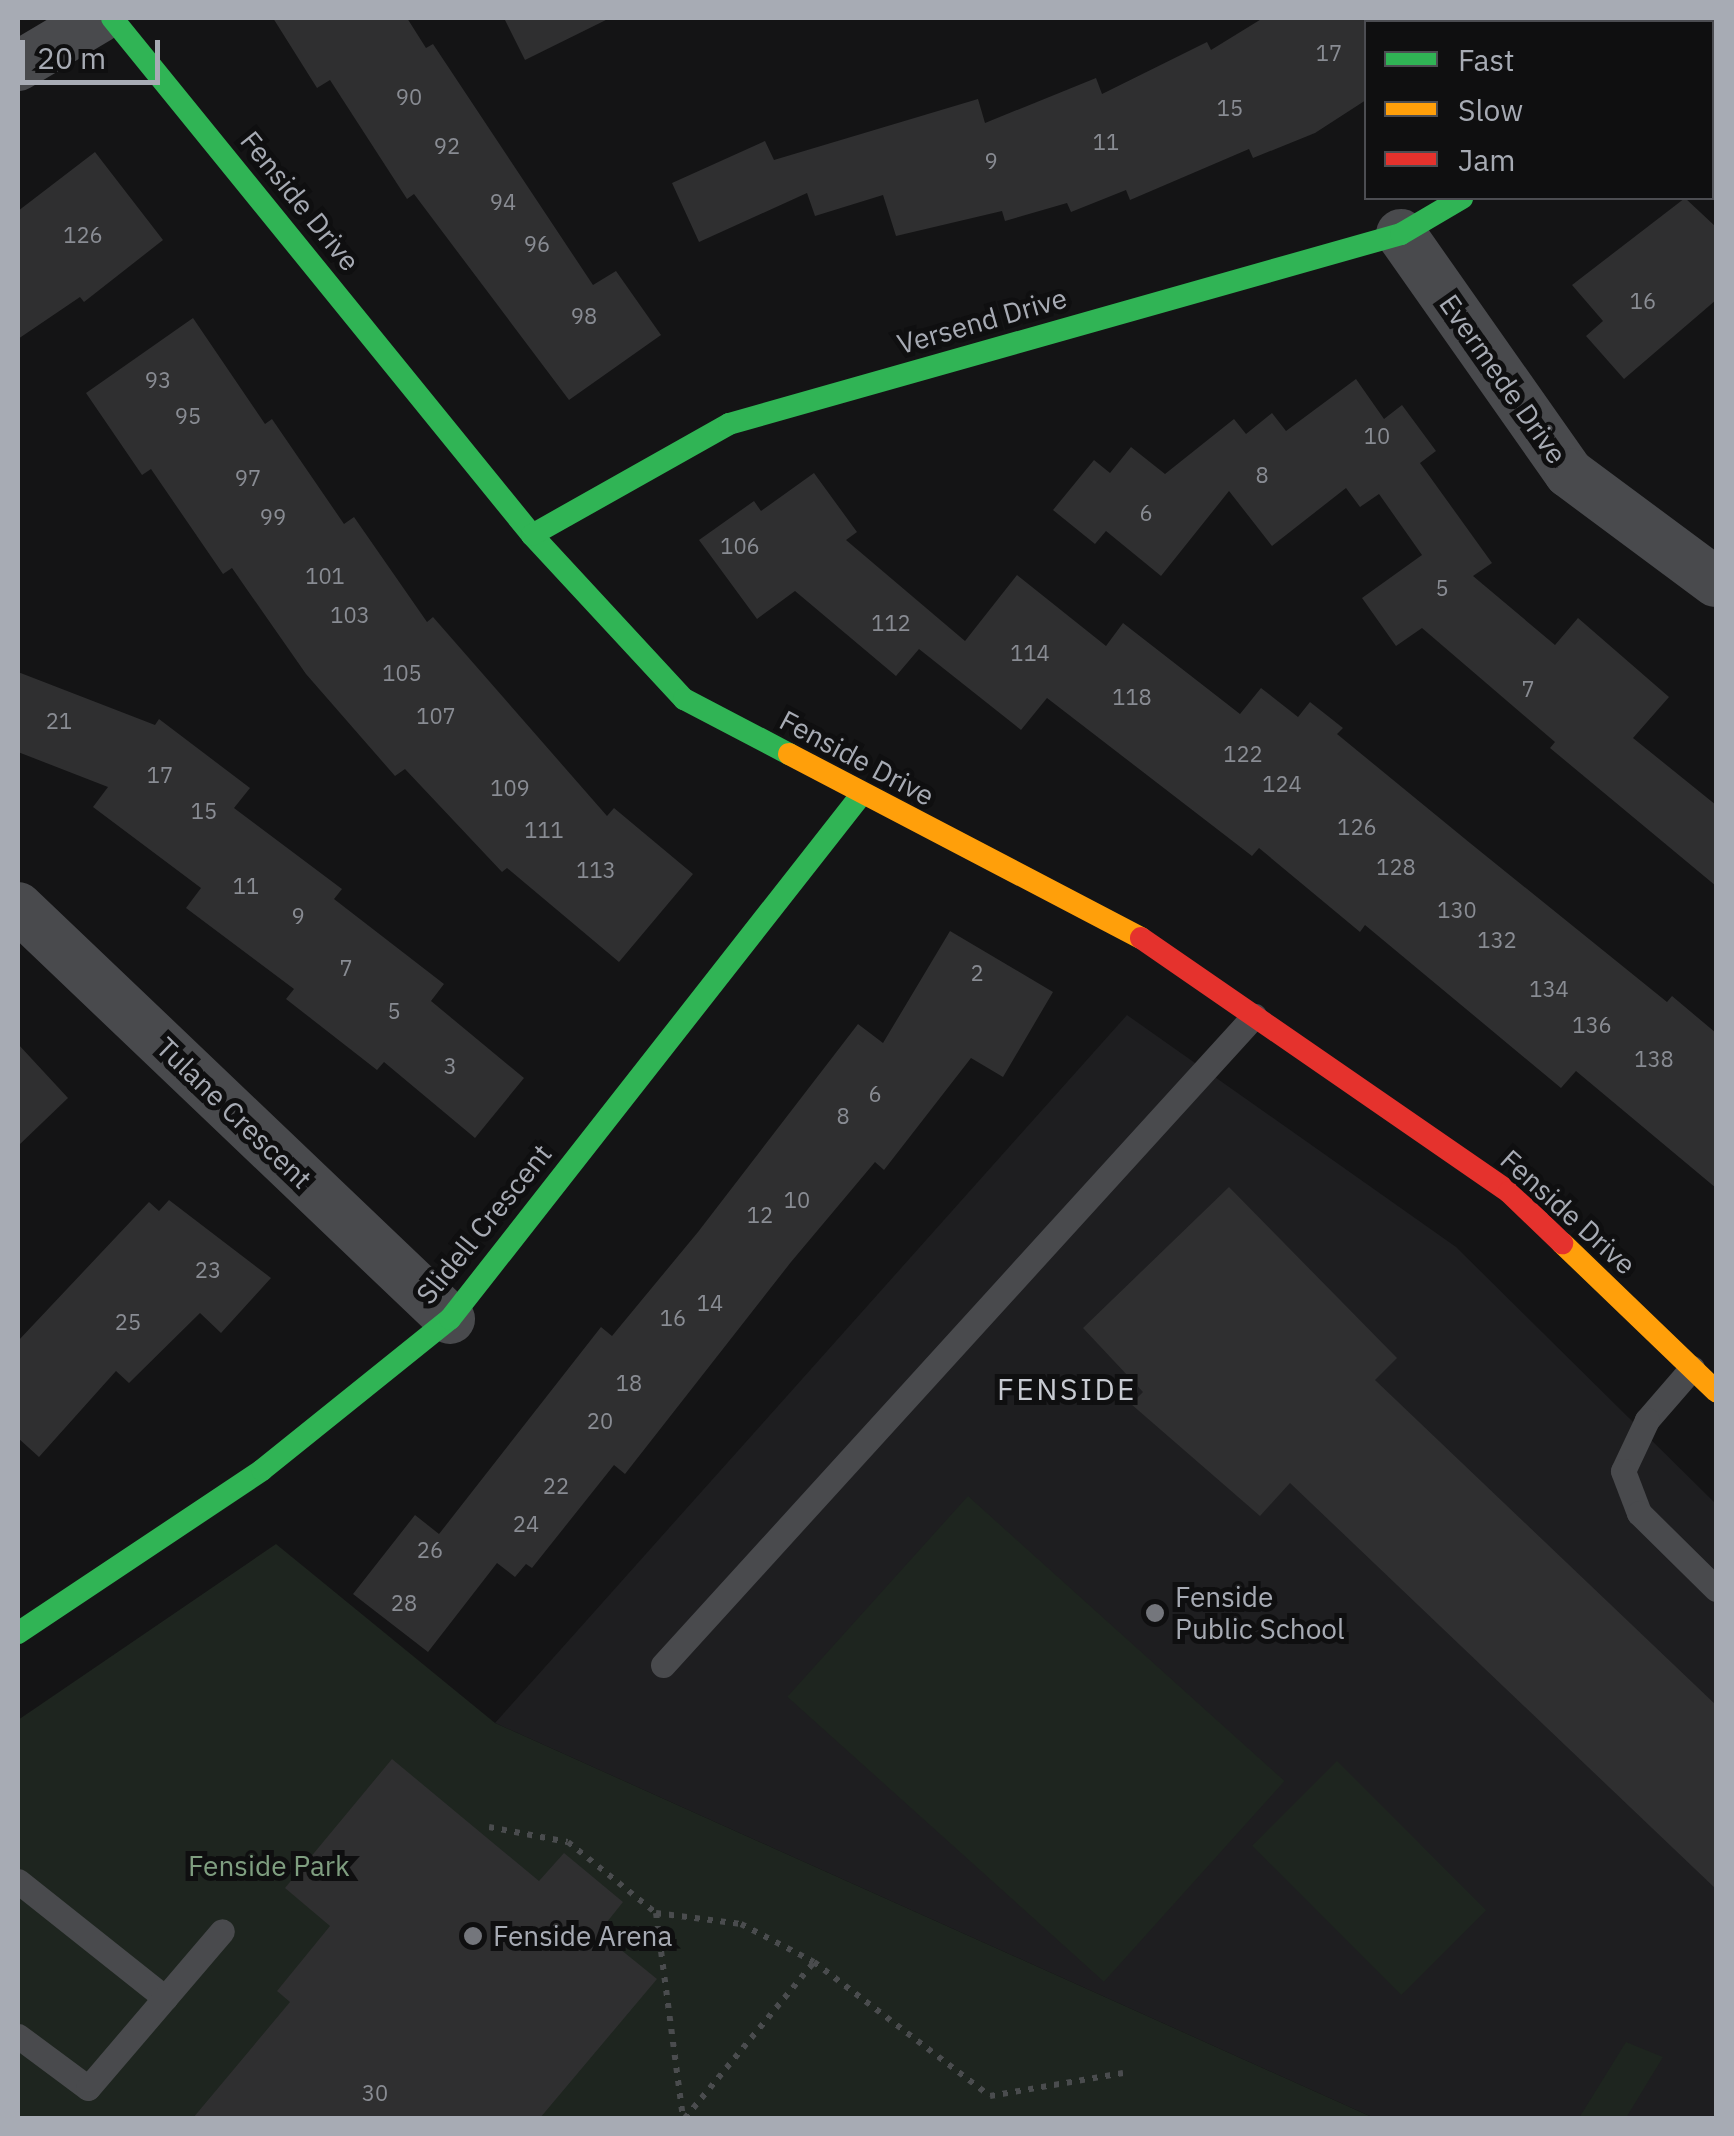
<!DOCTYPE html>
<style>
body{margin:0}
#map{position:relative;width:1734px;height:2136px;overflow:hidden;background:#141415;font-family:"IBM Plex Sans",sans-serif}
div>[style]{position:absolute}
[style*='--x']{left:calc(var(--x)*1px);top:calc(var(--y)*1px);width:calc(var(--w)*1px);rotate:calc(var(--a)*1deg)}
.built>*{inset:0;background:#1e1e20}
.green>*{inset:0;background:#1e251f;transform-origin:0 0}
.building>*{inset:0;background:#2f2f30}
.path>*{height:6px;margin-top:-3px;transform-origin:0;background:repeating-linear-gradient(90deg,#4a4c4e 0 5px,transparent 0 13px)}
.lane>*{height:25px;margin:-12.5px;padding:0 12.5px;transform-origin:12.5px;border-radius:12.5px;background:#494a4d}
.street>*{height:50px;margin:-25px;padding:0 25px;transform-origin:25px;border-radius:25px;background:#494a4d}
.fast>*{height:22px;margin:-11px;padding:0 11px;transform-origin:11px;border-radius:11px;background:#30b455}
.slow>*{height:22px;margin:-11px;padding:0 11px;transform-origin:11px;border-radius:11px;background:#ff9f0a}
.jam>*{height:22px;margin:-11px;padding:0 11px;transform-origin:11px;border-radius:11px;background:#e5322d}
.dots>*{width:28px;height:28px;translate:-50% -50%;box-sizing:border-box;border:5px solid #0f0f10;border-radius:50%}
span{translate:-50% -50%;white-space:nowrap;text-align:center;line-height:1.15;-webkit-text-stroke:10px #0f0f10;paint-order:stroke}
.number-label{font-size:22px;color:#898c93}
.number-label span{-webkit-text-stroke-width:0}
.street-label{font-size:28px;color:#a7abb4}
.poi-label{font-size:28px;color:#a7abb4}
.left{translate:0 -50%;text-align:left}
.park-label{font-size:28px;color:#7f9e80}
.neighbourhood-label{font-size:30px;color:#c7cad1;letter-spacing:2.5px}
.frame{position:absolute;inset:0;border:20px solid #a7abb4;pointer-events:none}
.legend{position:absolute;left:1364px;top:20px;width:350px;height:180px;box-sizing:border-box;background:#0f0f10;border:2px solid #4c4d52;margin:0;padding:12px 18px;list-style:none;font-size:30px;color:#a7abb4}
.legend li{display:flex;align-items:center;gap:20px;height:50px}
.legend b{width:50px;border:2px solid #4c4d52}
.scale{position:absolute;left:20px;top:40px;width:140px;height:45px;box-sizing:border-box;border:5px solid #a7abb4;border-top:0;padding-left:12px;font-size:30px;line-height:35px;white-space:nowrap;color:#a7abb4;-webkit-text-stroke:8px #0f0f10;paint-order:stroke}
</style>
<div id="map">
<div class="built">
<div style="clip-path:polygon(1522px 18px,1716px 18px,1716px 196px,1712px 22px,1518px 22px)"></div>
<div style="clip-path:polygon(1127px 1015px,1456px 1247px,1716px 1504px,1716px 2118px,1374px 2118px,495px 1723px)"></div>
</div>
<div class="green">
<div style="left:968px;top:1496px;width:426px;height:270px;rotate:42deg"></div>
<div style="clip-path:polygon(276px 1544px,495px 1723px,1374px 2118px,18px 2118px,18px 1720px)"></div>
<div style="left:1337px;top:1761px;width:211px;height:120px;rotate:45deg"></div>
<div style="clip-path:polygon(1626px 2042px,1663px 2057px,1626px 2118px,1579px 2118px)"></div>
</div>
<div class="building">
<div style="clip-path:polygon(273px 18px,407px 18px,426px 48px,433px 44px,593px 285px,616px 271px,661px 335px,569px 400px,414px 194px,407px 199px,330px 80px,317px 88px)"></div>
<div style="clip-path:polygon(504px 18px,610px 18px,525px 60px)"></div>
<div style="clip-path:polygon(1263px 18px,1366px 18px,1366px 100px,1315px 133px,1253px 158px,1249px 149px,1130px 200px,1126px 190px,1071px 212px,1067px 203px,1005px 221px,1002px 211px,896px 236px,883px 195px,815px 216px,807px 193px,699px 242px,672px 183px,765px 141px,774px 160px,978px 99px,985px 123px,1096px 78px,1102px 94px,1207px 42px,1211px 50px)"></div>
<div style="clip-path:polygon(95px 152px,163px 240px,84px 302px,80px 297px,18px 339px,18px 211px)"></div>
<div style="clip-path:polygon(1685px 198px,1716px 227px,1716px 300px,1624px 379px,1586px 336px,1603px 321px,1572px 285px)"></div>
<div style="clip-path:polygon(193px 318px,265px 424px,272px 419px,344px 524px,354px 517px,427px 622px,433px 617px,607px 816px,614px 808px,693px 874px,619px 962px,507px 868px,502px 872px,405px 769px,395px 776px,306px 674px,232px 568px,223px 574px,151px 469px,142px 475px,86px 393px)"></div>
<div style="clip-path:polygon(1356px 379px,1384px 419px,1402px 405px,1436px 451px,1420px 463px,1492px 563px,1473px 576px,1555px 645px,1578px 618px,1669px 697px,1633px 738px,1716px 805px,1716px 886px,1550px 748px,1555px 742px,1422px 628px,1396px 646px,1362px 598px,1422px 555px,1379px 494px,1360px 507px,1346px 488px,1272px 546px,1229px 491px,1161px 576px,1106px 531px,1095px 544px,1053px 510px,1094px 460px,1110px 473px,1131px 447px,1165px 474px,1234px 419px,1246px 434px,1272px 413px,1286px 431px)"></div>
<div style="clip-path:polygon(814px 473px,857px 532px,846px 540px,965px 641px,1017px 575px,1106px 646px,1123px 623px,1240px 714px,1261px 688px,1298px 717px,1310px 702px,1343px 728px,1337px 734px,1470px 843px,1667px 1002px,1672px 996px,1716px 1033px,1716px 1188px,1576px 1071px,1561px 1088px,1365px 925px,1360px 932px,1259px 848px,1252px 856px,1047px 698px,1021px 730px,919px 649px,896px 676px,795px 591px,757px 619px,699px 540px,754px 501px,761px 511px)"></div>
<div style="clip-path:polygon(18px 672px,155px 725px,159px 719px,250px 788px,234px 808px,342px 889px,334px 899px,444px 984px,431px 1001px,524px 1078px,475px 1138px,384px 1062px,377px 1070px,286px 999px,294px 989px,186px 908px,201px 888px,93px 807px,108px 787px,18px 752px)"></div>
<div style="clip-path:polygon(950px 931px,1053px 992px,1003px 1077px,971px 1058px,884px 1170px,875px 1162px,791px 1262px,625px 1474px,614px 1465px,532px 1568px,526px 1564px,515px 1577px,497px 1563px,428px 1652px,353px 1594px,415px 1515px,439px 1534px,601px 1327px,612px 1336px,698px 1232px,858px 1024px,883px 1043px)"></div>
<div style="clip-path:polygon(18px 1044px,68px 1098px,18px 1146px)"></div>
<div style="clip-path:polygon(1229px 1187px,1397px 1358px,1375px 1380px,1716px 1705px,1716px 1889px,1290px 1483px,1260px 1516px,1131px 1404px,1143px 1392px,1083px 1328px)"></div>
<div style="clip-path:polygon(169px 1200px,271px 1278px,221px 1333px,200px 1313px,129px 1383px,116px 1371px,39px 1457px,18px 1438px,18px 1341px,149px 1202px,159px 1211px)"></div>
<div style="clip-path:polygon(392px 1759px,539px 1881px,564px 1853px,623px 1902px,599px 1932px,657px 1979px,540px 2118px,193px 2118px,290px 2002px,277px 1991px,330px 1926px,285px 1888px)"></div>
</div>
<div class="path">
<div style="--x:489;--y:1827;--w:80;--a:10.8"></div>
<div style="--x:568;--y:1842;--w:113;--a:38.9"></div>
<div style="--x:656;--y:1913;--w:86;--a:7.4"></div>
<div style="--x:741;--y:1924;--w:82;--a:27.5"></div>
<div style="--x:814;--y:1962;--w:221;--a:37.3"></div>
<div style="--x:990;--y:2096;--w:135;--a:-9.8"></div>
<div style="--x:656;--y:1913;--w:207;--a:82.5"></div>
<div style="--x:685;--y:2118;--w:202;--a:-50.4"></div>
</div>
<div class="lane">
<div style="--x:1692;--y:1368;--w:69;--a:130.9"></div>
<div style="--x:1647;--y:1420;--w:56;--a:115.2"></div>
<div style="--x:1623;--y:1471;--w:45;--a:69.1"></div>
<div style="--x:1639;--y:1513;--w:108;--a:44.6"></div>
<div style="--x:663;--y:1665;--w:878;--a:-47.68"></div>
<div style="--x:18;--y:1881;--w:188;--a:38.5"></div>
<div style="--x:18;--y:2036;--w:87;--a:36.6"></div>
<div style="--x:88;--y:2088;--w:206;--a:-49.5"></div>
</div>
<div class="street">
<div style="--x:18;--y:66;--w:94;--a:-30.7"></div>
<div style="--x:1401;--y:234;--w:292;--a:54.9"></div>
<div style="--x:1569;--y:473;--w:183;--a:36.6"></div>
<div style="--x:18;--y:907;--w:597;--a:43.64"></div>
</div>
<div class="fast">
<div style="--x:112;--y:18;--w:666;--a:50.91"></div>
<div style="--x:532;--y:535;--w:224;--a:47.2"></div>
<div style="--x:684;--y:699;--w:119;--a:27.6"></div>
<div style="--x:532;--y:535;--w:226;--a:-29.4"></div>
<div style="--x:729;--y:424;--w:698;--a:-15.79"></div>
<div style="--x:1401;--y:234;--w:71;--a:-30.5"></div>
<div style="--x:18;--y:1633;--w:293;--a:-33.7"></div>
<div style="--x:262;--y:1470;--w:241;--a:-38.8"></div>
<div style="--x:450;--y:1319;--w:666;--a:-51.89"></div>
</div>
<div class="slow">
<div style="--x:789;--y:754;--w:397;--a:27.6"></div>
<div style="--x:1562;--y:1243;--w:214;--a:43.9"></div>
</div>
<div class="jam">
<div style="--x:1141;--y:938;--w:447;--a:34.6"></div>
<div style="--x:1509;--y:1192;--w:74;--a:43.9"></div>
</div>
<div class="dots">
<div style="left:1155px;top:1613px;background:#74767c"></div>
<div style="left:473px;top:1936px;background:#74767c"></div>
</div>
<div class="number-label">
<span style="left:1329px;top:53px">17</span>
<span style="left:409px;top:97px">90</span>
<span style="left:1230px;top:108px">15</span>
<span style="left:1106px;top:142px">11</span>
<span style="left:447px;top:146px">92</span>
<span style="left:991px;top:161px">9</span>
<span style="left:503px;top:202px">94</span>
<span style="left:83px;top:235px">126</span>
<span style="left:537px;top:244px">96</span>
<span style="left:1643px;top:301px">16</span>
<span style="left:584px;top:316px">98</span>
<span style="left:158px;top:380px">93</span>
<span style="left:188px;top:416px">95</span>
<span style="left:1377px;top:436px">10</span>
<span style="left:1262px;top:475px">8</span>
<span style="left:248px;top:478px">97</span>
<span style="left:1146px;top:513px">6</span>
<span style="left:273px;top:517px">99</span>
<span style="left:740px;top:546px">106</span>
<span style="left:325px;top:576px">101</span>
<span style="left:1442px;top:588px">5</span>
<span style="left:350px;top:615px">103</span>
<span style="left:891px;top:623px">112</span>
<span style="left:1030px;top:653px">114</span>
<span style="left:402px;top:673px">105</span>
<span style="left:1528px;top:689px">7</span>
<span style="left:1132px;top:697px">118</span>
<span style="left:436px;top:716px">107</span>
<span style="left:59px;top:721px">21</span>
<span style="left:1243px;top:754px">122</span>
<span style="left:160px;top:775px">17</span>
<span style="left:1282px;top:784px">124</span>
<span style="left:510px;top:788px">109</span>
<span style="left:204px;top:811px">15</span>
<span style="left:1357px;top:827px">126</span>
<span style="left:544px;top:830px">111</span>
<span style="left:1396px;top:867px">128</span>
<span style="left:596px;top:870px">113</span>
<span style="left:246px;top:886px">11</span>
<span style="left:1457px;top:910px">130</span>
<span style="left:298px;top:916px">9</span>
<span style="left:1497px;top:940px">132</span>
<span style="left:346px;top:968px">7</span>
<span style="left:977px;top:973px">2</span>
<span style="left:1549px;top:989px">134</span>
<span style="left:394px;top:1011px">5</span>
<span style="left:1592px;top:1025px">136</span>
<span style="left:1654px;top:1059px">138</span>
<span style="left:450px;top:1066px">3</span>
<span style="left:875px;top:1094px">6</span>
<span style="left:843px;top:1116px">8</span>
<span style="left:797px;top:1200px">10</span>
<span style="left:760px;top:1215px">12</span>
<span style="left:208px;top:1270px">23</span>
<span style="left:710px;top:1303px">14</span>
<span style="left:673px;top:1318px">16</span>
<span style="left:128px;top:1322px">25</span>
<span style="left:629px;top:1383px">18</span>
<span style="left:600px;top:1421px">20</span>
<span style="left:556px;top:1486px">22</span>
<span style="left:526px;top:1524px">24</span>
<span style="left:430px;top:1550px">26</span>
<span style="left:404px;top:1603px">28</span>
<span style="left:375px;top:2093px">30</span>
</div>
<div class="street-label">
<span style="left:300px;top:201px;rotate:51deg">Fenside Drive</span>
<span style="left:982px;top:321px;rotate:-16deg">Versend Drive</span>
<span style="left:1503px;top:379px;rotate:55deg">Evermede Drive</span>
<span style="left:857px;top:758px;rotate:28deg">Fenside Drive</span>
<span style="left:234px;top:1113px;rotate:44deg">Tulane Crescent</span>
<span style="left:1568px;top:1212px;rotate:42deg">Fenside Drive</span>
<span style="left:484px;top:1224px;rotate:-51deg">Slidell Crescent</span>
</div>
<div class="poi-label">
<span class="left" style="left:1175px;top:1613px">Fenside<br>Public School</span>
<span class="left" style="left:493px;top:1936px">Fenside Arena</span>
</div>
<div class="park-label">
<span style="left:269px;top:1866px">Fenside Park</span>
</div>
<div class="neighbourhood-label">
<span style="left:1067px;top:1389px">FENSIDE</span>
</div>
<div class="frame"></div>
<ul class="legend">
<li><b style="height:12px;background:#30b455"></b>Fast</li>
<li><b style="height:12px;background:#ff9f0a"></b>Slow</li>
<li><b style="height:12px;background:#e5322d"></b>Jam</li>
</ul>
<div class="scale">20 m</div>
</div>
